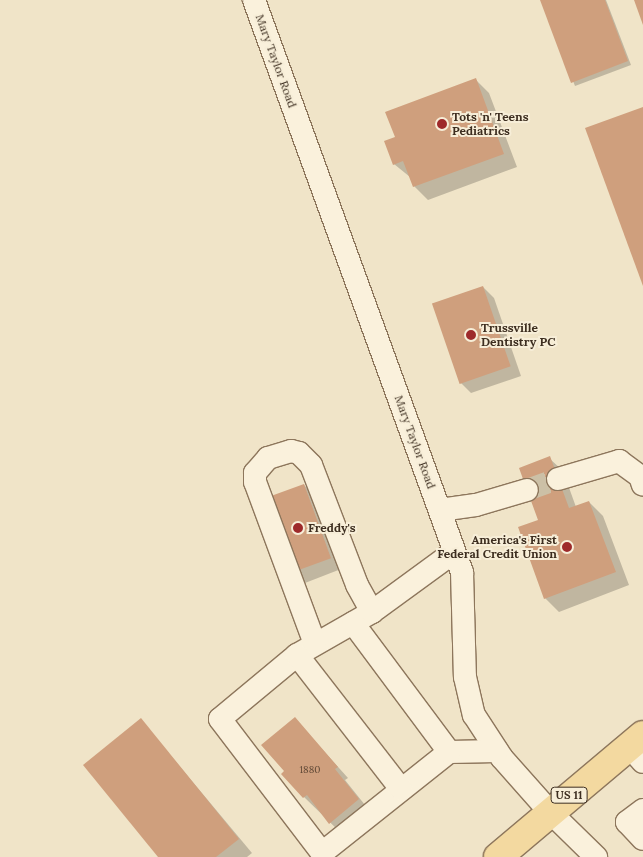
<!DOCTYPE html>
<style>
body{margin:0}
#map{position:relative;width:643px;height:857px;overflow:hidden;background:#f0e4c8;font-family:Lora,serif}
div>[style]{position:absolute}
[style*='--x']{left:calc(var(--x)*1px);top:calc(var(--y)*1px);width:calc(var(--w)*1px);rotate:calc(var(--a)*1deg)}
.shadow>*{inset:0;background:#0003}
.building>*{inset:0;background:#cf9f7d;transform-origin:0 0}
.minor-tunnel>*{height:22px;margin-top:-11px;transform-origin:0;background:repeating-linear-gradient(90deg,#ccc0a6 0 22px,transparent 0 33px)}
.roads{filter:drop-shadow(1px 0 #8d765c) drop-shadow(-1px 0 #8d765c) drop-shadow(0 1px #8d765c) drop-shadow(0 -1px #8d765c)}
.minor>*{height:22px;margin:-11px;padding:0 11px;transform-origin:11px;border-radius:11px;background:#faf1dc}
.major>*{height:28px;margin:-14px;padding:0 14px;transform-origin:14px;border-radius:14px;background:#f3d9a0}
.dots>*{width:14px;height:14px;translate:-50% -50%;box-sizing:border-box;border:2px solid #f7eed8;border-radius:50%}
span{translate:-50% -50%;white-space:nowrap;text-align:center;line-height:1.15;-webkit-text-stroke:4px #f7eed8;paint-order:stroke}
.number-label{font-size:10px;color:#624a37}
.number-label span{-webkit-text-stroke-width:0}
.shield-label span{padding:1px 4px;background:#f7eed8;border:1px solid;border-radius:4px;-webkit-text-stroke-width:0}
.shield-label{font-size:11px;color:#3d2e20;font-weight:700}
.street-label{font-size:12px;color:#3d2e20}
.poi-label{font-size:12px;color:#3d2e20;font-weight:700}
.left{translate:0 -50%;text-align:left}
.right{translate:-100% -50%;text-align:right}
</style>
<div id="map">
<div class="shadow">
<div style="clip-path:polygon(541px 0,606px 0,631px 65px,575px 86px)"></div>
<div style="clip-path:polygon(476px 80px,489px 93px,517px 167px,428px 200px,414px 186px,410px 177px,394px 164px)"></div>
<div style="clip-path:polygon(483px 287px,494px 298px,521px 376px,471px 393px,460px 382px)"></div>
<div style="clip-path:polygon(549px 458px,563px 471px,576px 507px,589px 502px,603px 516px,629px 585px,559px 612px,545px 598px,539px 520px)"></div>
<div style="clip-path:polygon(304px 485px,315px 496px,341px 569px,305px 583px,294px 572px)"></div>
<div style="clip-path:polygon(295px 719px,348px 778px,345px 780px,369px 810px,341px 833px,304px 797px,286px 771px)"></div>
<div style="clip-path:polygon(141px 720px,252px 853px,247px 857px,160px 857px)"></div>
</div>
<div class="building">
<div style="clip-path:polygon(540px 0,605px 0,628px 61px,571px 83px)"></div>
<div style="clip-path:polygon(634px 0,643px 0,643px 25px)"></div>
<div style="clip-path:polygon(476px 78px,504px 154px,413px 187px,403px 161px,393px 165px,384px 141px,395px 137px,385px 112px)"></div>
<div style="clip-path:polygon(643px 107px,643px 286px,585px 128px)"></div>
<div style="left:483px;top:286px;width:85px;height:54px;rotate:71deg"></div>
<div style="clip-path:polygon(550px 456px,569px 508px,589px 501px,616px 572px,544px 599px,518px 527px,538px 520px,519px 468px)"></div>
<div style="left:304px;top:484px;width:79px;height:41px;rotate:70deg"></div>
<div style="clip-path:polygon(295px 717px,338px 767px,335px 769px,359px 799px,329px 824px,307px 795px,303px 798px,281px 774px,284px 771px,261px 745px)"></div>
<div style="clip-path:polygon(141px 718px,239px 839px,216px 857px,158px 857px,83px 765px)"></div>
</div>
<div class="minor-tunnel">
<div style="--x:527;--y:490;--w:33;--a:-20"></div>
</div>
<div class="roads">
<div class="minor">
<div style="--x:254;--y:0;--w:609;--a:70.02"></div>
<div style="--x:462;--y:572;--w:105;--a:88.4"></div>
<div style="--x:465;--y:677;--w:39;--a:77"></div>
<div style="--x:474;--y:715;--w:51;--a:56.9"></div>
<div style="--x:502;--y:758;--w:71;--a:48.4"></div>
<div style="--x:549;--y:811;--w:66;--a:44.4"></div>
<div style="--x:558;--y:479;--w:64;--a:-16.4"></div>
<div style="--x:619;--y:461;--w:26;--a:36"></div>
<div style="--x:640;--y:476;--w:9;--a:72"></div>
<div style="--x:440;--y:510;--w:36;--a:-8"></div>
<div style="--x:476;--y:505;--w:53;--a:-16.4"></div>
<div style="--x:454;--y:552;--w:102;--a:143.8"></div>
<div style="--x:372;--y:612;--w:86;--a:150.2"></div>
<div style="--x:297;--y:655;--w:100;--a:140.3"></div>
<div style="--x:220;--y:719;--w:168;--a:52.7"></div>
<div style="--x:322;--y:853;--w:162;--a:-38.5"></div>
<div style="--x:449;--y:752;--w:48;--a:-1.2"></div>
<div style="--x:353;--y:623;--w:161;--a:53.3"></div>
<div style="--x:315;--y:644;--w:173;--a:-110.3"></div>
<div style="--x:255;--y:482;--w:9;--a:-90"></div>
<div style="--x:255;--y:473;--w:20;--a:-49"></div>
<div style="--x:268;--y:458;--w:24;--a:-17"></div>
<div style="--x:291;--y:451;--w:8;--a:14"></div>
<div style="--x:299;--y:453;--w:17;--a:45"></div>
<div style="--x:311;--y:465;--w:129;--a:69"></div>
<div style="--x:357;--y:585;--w:31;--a:61"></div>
<div style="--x:297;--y:655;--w:170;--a:52.2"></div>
<div style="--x:629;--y:746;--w:21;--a:49"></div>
<div style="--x:643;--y:810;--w:20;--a:143"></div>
<div style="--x:627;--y:822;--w:23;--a:47"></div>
</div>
<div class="major">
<div style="--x:498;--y:857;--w:189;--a:-40.1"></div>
</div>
</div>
<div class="dots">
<div style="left:442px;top:124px;background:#9e2a2b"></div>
<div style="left:471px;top:335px;background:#9e2a2b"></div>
<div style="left:298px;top:528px;background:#9e2a2b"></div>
<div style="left:567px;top:547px;background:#9e2a2b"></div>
</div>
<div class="number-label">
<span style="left:310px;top:770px">1880</span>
</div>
<div class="shield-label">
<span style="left:569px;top:795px">US 11</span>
</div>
<div class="street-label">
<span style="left:276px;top:61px;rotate:70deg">Mary Taylor Road</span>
<span style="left:415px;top:442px;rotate:70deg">Mary Taylor Road</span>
</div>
<div class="poi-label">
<span class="left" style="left:452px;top:124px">Tots 'n' Teens<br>Pediatrics</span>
<span class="left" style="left:481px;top:335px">Trussville<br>Dentistry PC</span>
<span class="left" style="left:308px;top:528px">Freddy's</span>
<span class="right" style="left:557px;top:547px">America's First<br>Federal Credit Union</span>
</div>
</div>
